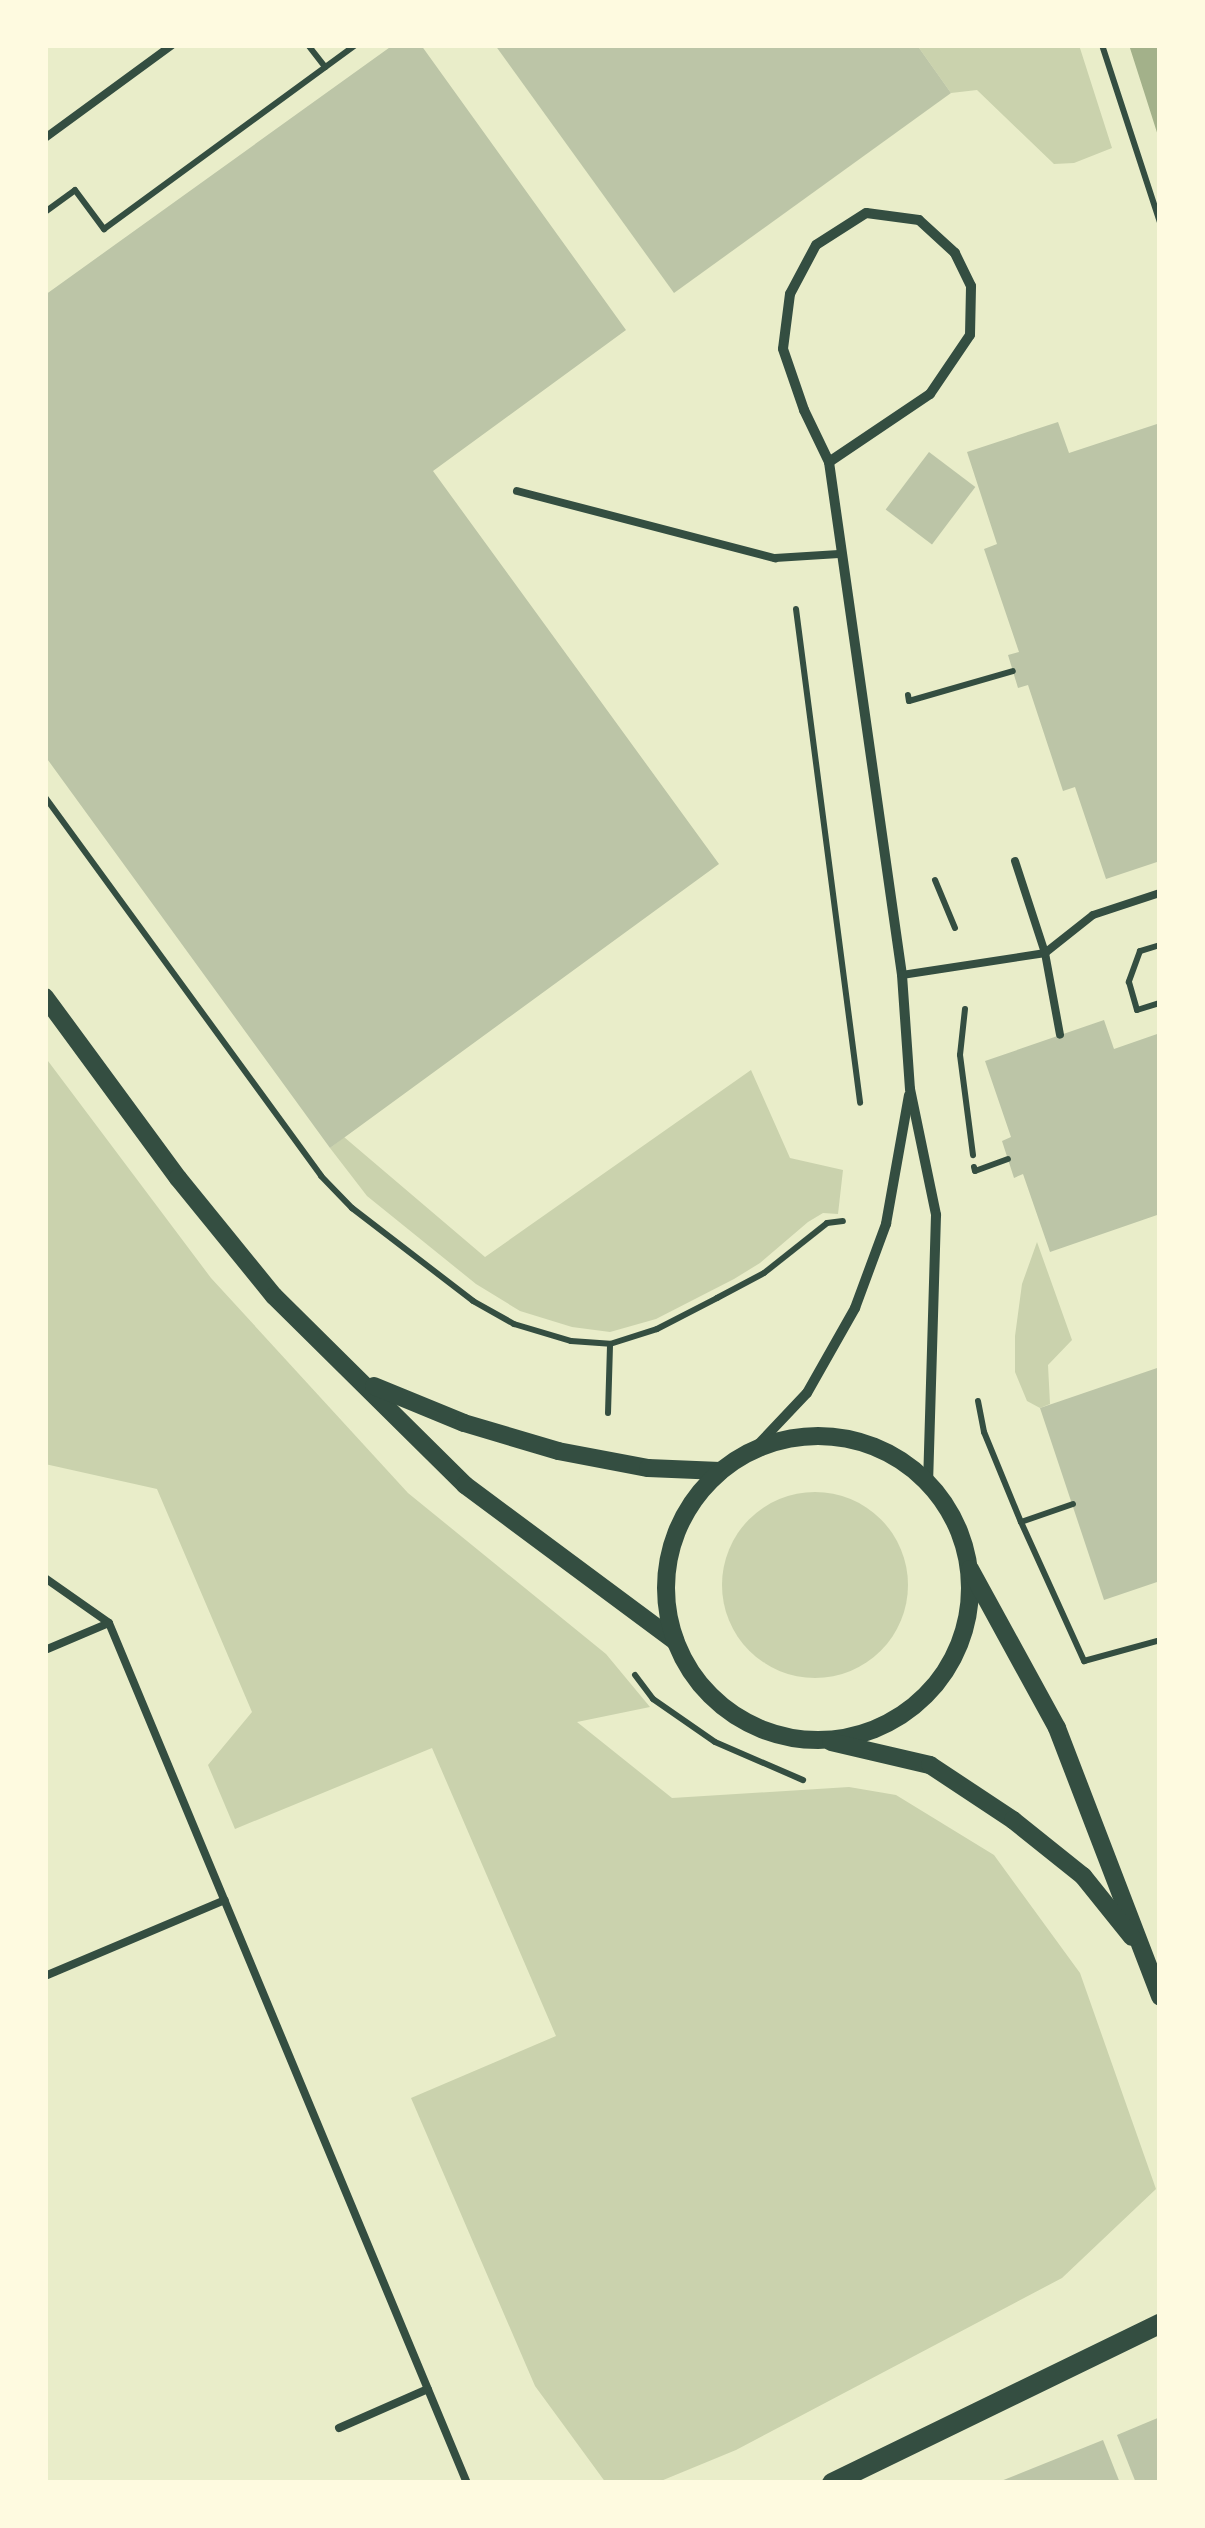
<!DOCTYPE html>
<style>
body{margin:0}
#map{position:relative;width:1205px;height:2528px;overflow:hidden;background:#e9edc9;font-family:"Varela Round",sans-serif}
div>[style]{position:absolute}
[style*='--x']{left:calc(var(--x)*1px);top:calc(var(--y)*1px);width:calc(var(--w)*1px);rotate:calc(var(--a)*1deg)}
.green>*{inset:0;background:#cad2ad}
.round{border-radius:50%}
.water>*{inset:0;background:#a3b18a}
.building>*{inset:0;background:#bcc5a7;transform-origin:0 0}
.path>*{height:6px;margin:-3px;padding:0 3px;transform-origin:3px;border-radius:3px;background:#344e41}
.service>*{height:8px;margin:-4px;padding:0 4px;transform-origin:4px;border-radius:4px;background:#344e41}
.minor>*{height:10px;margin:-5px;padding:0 5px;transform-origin:5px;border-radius:5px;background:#344e41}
.tertiary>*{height:18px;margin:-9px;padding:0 9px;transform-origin:9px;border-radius:9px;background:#344e41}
.tertiary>.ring{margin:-9px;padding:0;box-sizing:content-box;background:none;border:18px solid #344e41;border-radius:50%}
.secondary>*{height:20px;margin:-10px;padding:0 10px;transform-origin:10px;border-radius:10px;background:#344e41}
span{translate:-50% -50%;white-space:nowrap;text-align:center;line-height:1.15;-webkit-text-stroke:8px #fefae0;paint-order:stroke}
.frame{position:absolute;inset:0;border:48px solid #fefae0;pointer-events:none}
</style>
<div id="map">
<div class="green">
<div style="clip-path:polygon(917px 45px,1079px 45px,1112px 148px,1074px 163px,1054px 164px,977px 90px,951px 93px)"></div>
<div style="clip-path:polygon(45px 1057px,211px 1278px,408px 1493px,606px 1654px,650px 1707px,577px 1722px,672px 1798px,849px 1787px,896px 1795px,994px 1855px,1080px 1973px,1156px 2189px,1062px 2278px,736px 2450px,656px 2483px,606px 2483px,535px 2386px,411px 2098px,556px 2036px,432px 1748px,235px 1829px,208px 1765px,252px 1712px,157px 1489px,45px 1464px)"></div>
<div style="clip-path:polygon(751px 1070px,790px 1158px,843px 1170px,838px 1214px,823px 1213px,808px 1222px,760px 1263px,734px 1279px,656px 1319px,610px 1332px,572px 1327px,520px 1311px,476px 1284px,367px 1196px,330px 1148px,344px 1137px,485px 1257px)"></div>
<div style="clip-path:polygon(1037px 1242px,1072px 1340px,1048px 1365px,1050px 1404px,1040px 1408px,1027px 1401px,1015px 1372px,1015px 1336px,1022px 1284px)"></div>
<div class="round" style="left:722px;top:1492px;width:186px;height:186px"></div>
</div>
<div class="water">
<div style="clip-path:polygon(1129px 45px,1160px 45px,1160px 142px,1146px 98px)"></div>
</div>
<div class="building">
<div style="clip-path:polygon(393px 45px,421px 45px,626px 330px,433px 471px,719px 864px,330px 1148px,45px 756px,45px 295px)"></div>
<div style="clip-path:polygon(495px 45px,917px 45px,951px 93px,674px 293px)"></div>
<div style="clip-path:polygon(1058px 422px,1069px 453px,1160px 423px,1160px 861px,1106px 879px,1075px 787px,1063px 791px,1028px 685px,1018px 688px,1008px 655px,1019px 652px,984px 549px,997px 544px,967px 452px)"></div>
<div style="left:929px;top:452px;width:58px;height:72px;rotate:37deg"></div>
<div style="clip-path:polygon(1104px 1020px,1114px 1049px,1160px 1033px,1160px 1214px,1050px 1252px,1023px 1174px,1014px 1178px,1002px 1141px,1011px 1137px,985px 1061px)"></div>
<div style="clip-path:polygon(1160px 1367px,1160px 1581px,1104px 1600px,1040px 1408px)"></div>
<div style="clip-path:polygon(1160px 2417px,1160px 2483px,1136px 2483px,1117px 2435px)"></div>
<div style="clip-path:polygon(1103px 2440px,1120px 2483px,996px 2483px)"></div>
</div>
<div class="path">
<div style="--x:308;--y:45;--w:28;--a:52"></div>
<div style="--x:1102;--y:45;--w:186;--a:71.9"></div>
<div style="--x:45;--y:212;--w:37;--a:-36"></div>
<div style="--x:75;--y:190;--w:49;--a:53.4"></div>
<div style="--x:104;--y:229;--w:311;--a:-36.2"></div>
<div style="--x:796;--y:609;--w:498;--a:82.6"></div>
<div style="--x:908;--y:695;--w:6;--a:81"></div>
<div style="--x:909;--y:701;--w:108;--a:-16.1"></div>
<div style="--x:45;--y:797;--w:469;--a:53.9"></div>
<div style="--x:321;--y:1176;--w:45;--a:45.9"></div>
<div style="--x:352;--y:1208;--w:153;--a:37.5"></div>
<div style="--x:473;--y:1301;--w:47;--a:29.3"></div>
<div style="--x:514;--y:1324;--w:59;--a:16.6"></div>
<div style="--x:571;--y:1341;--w:39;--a:4"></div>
<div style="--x:610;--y:1344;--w:49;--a:-17.7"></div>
<div style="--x:657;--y:1329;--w:68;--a:-27.3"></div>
<div style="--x:717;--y:1298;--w:53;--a:-28"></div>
<div style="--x:764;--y:1273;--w:80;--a:-38.4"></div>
<div style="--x:827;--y:1223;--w:16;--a:-7"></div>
<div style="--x:935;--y:880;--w:52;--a:67.4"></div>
<div style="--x:1160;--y:945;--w:21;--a:163"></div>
<div style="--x:1140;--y:951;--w:33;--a:110"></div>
<div style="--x:1129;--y:982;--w:29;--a:74"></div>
<div style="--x:1137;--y:1010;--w:24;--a:-17"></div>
<div style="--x:965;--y:1009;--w:46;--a:96.2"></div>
<div style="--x:960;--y:1055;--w:101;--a:82.6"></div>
<div style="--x:974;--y:1167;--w:4;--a:76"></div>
<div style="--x:975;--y:1171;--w:35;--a:-20"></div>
<div style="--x:978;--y:1401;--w:32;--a:79"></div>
<div style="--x:984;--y:1432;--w:97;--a:67.7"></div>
<div style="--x:1021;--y:1522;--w:55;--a:-19.1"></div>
<div style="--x:608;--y:1413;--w:69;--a:-88.3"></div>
<div style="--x:1021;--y:1522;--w:153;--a:65.6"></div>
<div style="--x:1084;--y:1661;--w:79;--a:-15.4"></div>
<div style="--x:635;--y:1675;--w:30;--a:53"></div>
<div style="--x:653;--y:1699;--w:75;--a:34.7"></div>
<div style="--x:715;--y:1742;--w:96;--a:23.4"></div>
</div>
<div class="service">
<div style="--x:45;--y:138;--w:157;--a:-36.2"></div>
<div style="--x:517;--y:491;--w:267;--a:14.6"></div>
<div style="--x:775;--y:558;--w:64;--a:-3.6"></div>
<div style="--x:1015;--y:861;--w:97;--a:71.9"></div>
<div style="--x:1045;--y:953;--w:83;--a:79.6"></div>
<div style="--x:902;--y:975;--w:145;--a:-8.7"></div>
<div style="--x:1045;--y:953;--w:61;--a:-38.4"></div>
<div style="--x:1093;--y:915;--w:71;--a:-18.2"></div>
<div style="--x:45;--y:1578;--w:78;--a:35.1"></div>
<div style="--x:109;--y:1623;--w:932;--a:67.4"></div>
<div style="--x:45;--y:1650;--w:69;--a:-22.9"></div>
<div style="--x:45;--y:1976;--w:195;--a:-22.9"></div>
<div style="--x:339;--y:2428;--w:97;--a:-23.7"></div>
</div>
<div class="minor">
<div style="--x:829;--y:462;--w:122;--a:-34"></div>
<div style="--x:930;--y:394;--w:71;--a:-55.9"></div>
<div style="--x:970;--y:335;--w:49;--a:-88.8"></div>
<div style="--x:971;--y:286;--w:37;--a:-116"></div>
<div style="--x:955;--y:253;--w:49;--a:-137.5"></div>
<div style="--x:919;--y:220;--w:53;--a:-172.5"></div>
<div style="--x:866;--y:213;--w:59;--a:147.4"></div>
<div style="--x:816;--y:245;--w:55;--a:118"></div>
<div style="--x:790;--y:294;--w:55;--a:97.3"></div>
<div style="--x:783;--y:349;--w:65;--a:71"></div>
<div style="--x:804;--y:410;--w:58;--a:64.3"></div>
<div style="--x:829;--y:462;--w:518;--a:81.9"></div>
<div style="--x:902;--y:975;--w:114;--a:86"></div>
<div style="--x:910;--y:1089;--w:129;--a:78.3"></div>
<div style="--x:936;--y:1215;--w:267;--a:91.7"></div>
<div style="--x:754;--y:1449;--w:77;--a:-46.6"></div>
<div style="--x:807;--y:1393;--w:98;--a:-60.5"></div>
<div style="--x:855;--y:1308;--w:90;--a:-69.7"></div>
<div style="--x:886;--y:1224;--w:131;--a:-79.9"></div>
</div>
<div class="tertiary">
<div style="--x:45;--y:997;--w:225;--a:53.7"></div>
<div style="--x:178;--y:1178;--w:152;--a:50.9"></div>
<div style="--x:274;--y:1296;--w:269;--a:44.7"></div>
<div style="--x:465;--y:1485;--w:262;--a:36.6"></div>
<div style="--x:374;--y:1386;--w:97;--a:22.3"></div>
<div style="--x:464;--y:1423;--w:98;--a:16.6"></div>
<div style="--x:558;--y:1451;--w:92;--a:10.7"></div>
<div style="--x:648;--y:1468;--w:72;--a:2.4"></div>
<div class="ring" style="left:666px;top:1436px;width:286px;height:286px"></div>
<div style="--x:970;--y:1569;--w:181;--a:61.3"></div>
<div style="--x:1057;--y:1728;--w:288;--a:69"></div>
<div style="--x:831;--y:1742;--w:102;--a:13.1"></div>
<div style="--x:930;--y:1765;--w:100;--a:33.5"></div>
<div style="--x:1013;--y:1820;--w:90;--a:38.7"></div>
<div style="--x:1083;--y:1876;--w:78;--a:51.2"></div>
</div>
<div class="secondary">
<div style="--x:832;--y:2483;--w:365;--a:-25.9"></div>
</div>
<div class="frame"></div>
</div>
